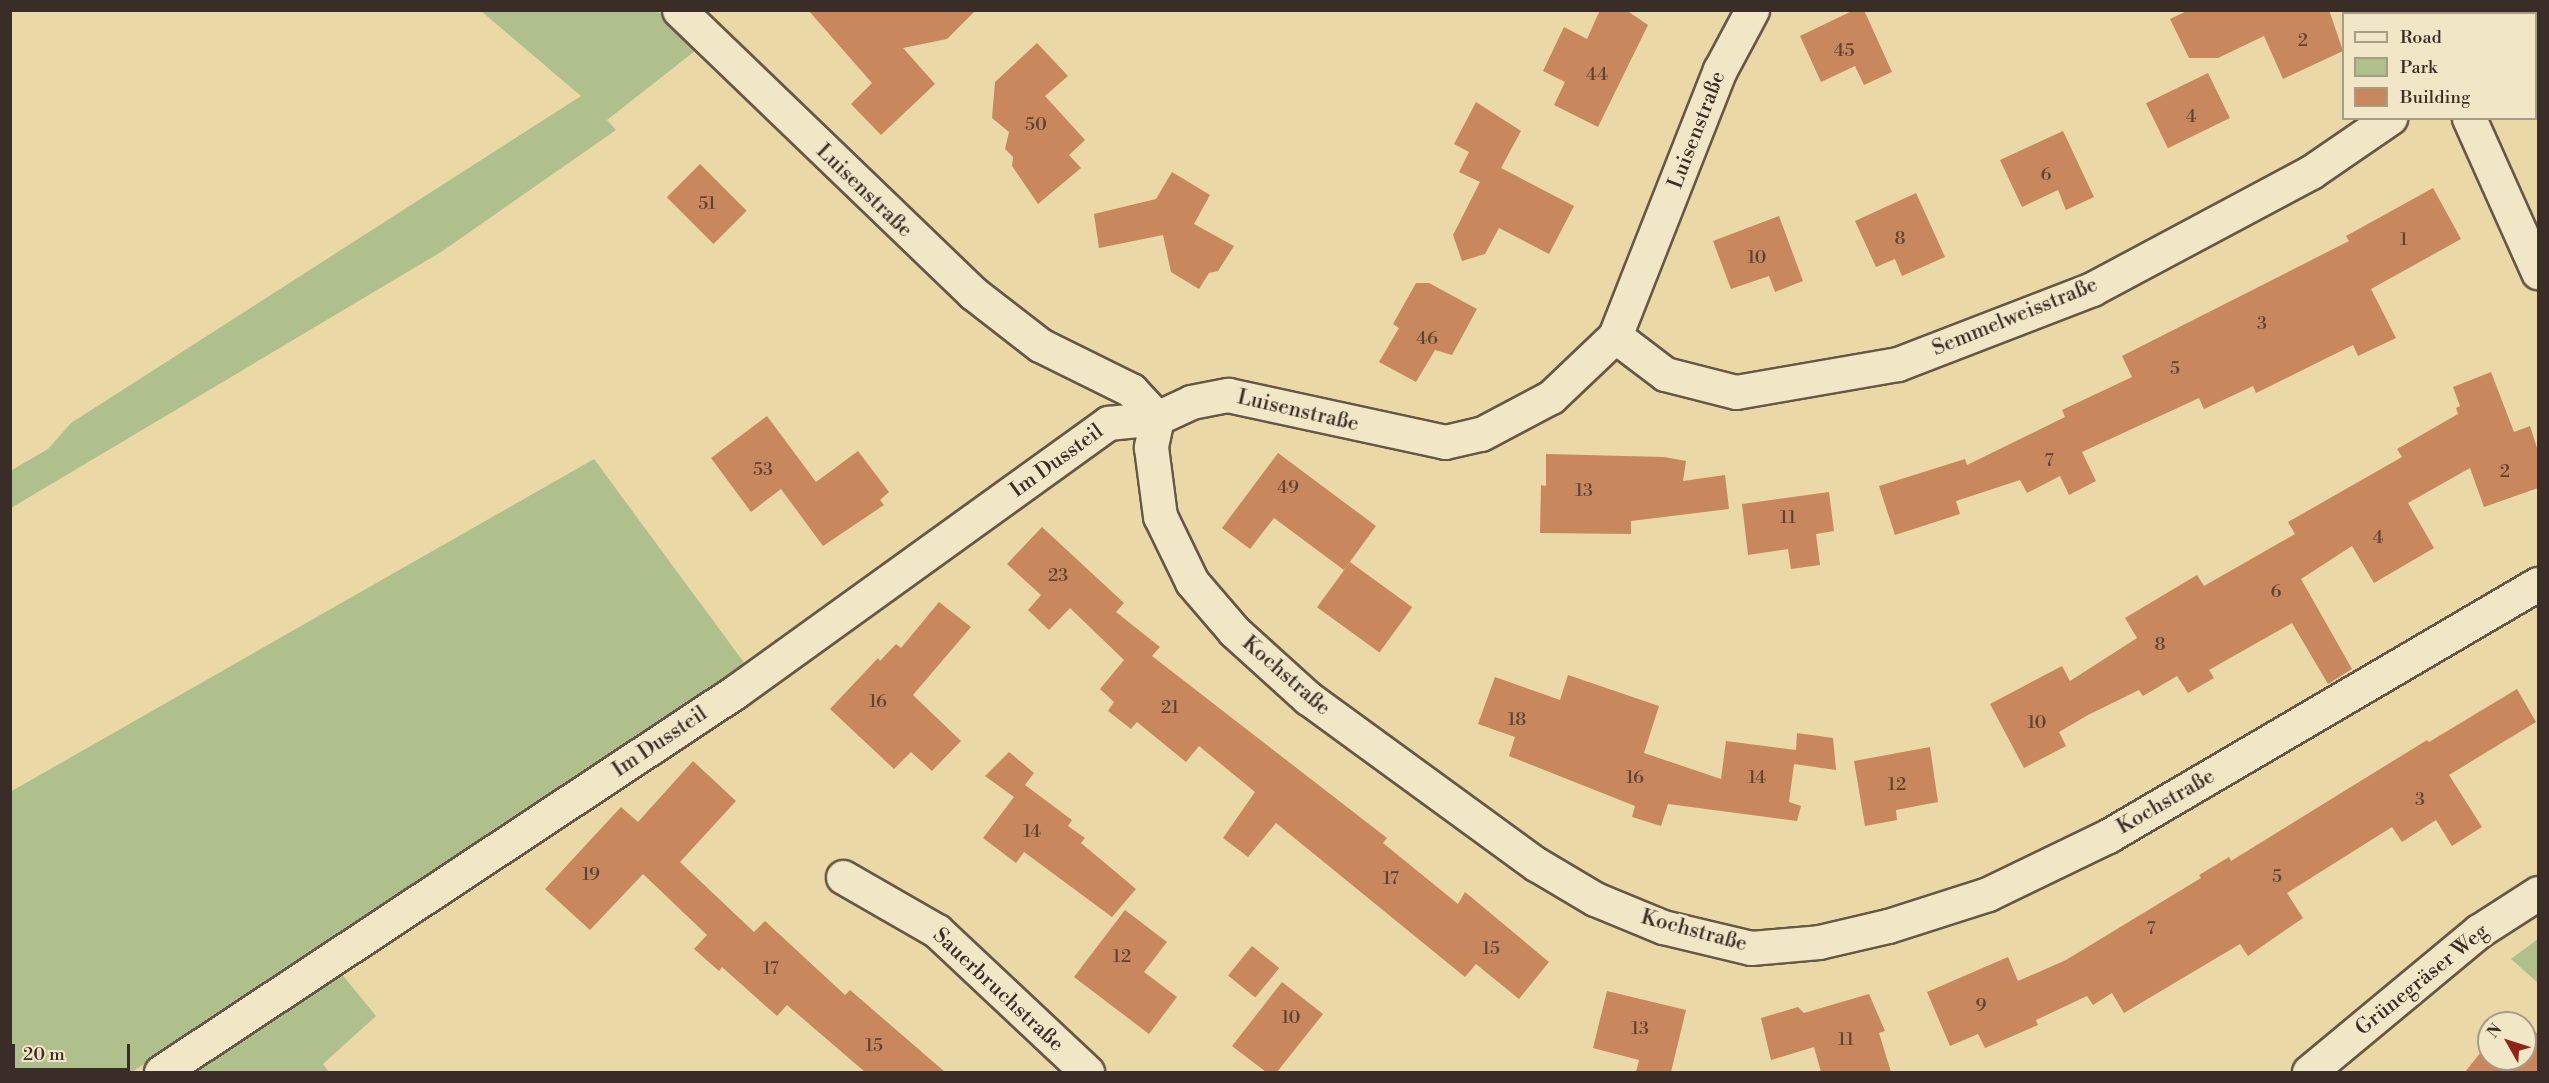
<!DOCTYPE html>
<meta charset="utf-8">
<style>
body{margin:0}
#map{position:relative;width:2549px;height:1083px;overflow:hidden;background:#ead9a7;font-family:"Libre Bodoni",serif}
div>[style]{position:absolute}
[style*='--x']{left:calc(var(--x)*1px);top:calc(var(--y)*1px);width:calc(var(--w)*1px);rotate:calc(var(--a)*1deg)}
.green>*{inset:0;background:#b0c08c}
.building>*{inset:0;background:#c8875c;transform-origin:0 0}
.roads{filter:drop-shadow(2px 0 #665746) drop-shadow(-2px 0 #665746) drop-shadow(0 2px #665746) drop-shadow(0 -2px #665746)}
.street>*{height:33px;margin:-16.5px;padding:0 16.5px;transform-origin:16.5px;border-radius:16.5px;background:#f1e6c6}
span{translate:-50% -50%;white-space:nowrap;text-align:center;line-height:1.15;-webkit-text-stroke:6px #f1e6c6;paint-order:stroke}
.number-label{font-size:18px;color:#5e4334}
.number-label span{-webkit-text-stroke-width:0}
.street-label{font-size:21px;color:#3a2c26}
.frame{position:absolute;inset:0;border:12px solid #3a2c26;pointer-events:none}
.legend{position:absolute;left:2342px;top:12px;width:195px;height:108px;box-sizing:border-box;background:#f1e6c6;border:2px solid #a89c86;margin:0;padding:8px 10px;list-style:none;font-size:18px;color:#3a2c26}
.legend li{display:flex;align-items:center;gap:12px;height:30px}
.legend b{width:30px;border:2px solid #a89c86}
.north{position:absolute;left:2477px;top:1011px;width:60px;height:60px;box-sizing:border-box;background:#f1e6c6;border:2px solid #a89c86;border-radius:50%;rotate:309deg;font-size:16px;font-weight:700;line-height:24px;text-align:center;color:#3a2c26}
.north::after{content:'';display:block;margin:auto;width:21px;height:27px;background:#8f2418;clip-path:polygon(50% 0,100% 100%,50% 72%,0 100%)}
.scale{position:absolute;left:12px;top:1044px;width:118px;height:27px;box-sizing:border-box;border:3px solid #3a2c26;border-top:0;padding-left:8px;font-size:18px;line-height:21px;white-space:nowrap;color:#3a2c26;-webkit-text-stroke:4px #f1e6c6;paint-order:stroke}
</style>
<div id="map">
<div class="green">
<div style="clip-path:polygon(481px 11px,657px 11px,700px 47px,607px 120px,616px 130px,441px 252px,11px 508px,10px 471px,48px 449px,71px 423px,581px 96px)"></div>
<div style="clip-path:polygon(594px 459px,748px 668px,132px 1072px,11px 1072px,10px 792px)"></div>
<div style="clip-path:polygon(2538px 939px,2538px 983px,2511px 959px)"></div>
<div style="clip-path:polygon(336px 967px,376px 1016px,323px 1064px,329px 1072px,181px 1072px)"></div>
</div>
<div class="building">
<div style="clip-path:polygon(808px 10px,976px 10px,947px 39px,903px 48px,935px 84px,881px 135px,851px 104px,872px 83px)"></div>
<div style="clip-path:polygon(1600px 10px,1626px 10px,1648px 25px,1598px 127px,1554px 105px,1565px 82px,1543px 71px,1564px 27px,1587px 39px)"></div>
<div style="clip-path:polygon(1854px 10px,1864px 10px,1892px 72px,1864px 85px,1855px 66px,1821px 82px,1800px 36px)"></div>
<div style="clip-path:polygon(2189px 10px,2329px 10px,2343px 51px,2283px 79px,2264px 36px,2218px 58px,2189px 58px,2170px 19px)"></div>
<div style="clip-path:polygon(1037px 43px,1068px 76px,1045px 96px,1085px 140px,1069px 155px,1081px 168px,1038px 204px,1012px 166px,1013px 157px,1005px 149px,1009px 132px,992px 118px,995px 82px)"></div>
<div style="left:2208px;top:73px;width:50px;height:69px;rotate:64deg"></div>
<div style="clip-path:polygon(1476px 102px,1521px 131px,1501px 168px,1574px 206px,1549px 254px,1499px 228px,1485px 254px,1462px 261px,1453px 235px,1480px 182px,1459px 172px,1469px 152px,1454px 144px)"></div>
<div style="clip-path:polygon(2063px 131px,2094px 197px,2066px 210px,2058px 190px,2022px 207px,2000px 160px)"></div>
<div style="left:700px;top:164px;width:66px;height:47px;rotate:45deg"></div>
<div style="clip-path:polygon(1172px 172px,1210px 195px,1194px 224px,1234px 246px,1218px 271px,1209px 273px,1199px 289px,1171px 272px,1163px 235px,1099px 248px,1094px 214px,1156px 199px)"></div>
<div style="clip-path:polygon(2433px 188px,2461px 239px,2371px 289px,2396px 338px,2358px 356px,2353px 345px,2256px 393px,2253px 386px,2204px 409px,2199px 398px,2082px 452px,2096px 481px,2069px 495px,2060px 476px,2027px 493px,2020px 480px,1956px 501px,1960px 514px,1895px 535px,1879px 486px,1965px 459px,1967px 465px,2065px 417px,2062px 410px,2132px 377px,2122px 356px,2349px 241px,2346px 236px)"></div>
<div style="clip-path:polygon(1916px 193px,1945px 257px,1902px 276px,1895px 259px,1876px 267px,1855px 221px)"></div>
<div style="clip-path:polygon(1779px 216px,1803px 281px,1775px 292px,1769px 276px,1731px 289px,1713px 241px)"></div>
<div style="clip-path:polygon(1416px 283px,1429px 283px,1477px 309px,1452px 355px,1435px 350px,1416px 382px,1379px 362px,1399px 328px,1393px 324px)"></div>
<div style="clip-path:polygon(2491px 372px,2514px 432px,2530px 426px,2538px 451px,2538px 488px,2484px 507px,2470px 468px,2408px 503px,2434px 548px,2374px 583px,2352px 546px,2301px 579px,2352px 669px,2328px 684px,2292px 623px,2209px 670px,2214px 678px,2188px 693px,2177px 676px,2143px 696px,2139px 690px,2088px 715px,2059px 732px,2066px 746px,2024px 768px,1990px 704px,2062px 666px,2070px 681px,2137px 638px,2125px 618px,2197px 575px,2204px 586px,2295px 534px,2288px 522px,2402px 457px,2397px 449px,2458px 414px,2456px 408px,2460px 406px,2453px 387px)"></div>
<div style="clip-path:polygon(767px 416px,816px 482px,858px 451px,889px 492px,880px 500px,884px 505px,823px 546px,781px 489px,751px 512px,711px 458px)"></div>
<div style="clip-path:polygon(1278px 453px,1376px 526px,1344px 570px,1274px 518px,1250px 549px,1222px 528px)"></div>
<div style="clip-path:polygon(1546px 454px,1664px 457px,1686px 461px,1683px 481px,1725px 475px,1729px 509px,1631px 521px,1631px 534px,1540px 533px,1541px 485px,1546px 486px)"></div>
<div style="clip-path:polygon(1829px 492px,1834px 531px,1816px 534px,1820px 565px,1791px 569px,1788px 549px,1748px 555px,1742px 504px)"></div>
<div style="clip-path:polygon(1042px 527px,1124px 603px,1116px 612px,1160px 647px,1152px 656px,1387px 838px,1383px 843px,1458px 904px,1465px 892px,1549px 962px,1519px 999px,1476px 964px,1465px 977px,1276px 823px,1248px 857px,1223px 838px,1255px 792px,1199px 746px,1186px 762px,1137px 722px,1131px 729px,1108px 711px,1114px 702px,1100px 689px,1124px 660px,1070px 608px,1049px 630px,1028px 610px,1041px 595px,1007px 564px)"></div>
<div style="left:1350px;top:562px;width:77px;height:56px;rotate:36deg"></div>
<div style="clip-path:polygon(939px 602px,971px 627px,913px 695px,961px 741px,932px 771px,911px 752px,894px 769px,830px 709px,878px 658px,880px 661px,896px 644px,901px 648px)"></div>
<div style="clip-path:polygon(1568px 675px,1659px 706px,1644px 753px,1721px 779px,1726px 741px,1796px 750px,1797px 733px,1833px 738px,1836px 770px,1794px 764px,1795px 757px,1789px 802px,1801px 806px,1797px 821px,1668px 804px,1661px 826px,1632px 817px,1635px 806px,1509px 756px,1515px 737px,1478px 724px,1495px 677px,1560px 700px)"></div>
<div style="clip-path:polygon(2517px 689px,2536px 722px,2449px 775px,2482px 827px,2452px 846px,2436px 820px,2402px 842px,2392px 827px,2287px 893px,2303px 918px,2248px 956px,2240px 944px,2124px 1013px,2112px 993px,2093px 1005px,2087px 996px,2036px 1020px,2038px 1025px,1985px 1048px,1978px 1034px,1950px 1046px,1927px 992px,2008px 957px,2018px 981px,2066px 960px,2201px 878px,2199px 875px,2229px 857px,2231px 861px,2427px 740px,2429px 742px)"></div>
<div style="clip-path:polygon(1930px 747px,1938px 802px,1896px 810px,1897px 820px,1865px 826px,1854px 761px)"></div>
<div style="clip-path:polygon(1009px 752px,1034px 773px,1025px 785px,1072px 820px,1068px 826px,1085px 838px,1081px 843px,1136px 889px,1112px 917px,1024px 852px,1016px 863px,983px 838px,1014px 797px,985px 776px)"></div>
<div style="clip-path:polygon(693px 761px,736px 801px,680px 862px,754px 932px,765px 921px,845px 995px,850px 990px,945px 1072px,865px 1072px,787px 1005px,777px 1016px,722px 967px,719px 971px,694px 949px,707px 935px,643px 874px,590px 930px,545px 889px,621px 807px,638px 822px)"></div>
<div style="clip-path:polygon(1125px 910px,1167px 942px,1144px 972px,1177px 997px,1149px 1034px,1074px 977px)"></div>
<div style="left:1252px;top:946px;width:35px;height:38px;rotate:39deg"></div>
<div style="clip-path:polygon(1282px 982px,1323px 1014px,1277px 1072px,1266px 1072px,1232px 1046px)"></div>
<div style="clip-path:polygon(1607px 991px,1686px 1010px,1671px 1072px,1636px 1072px,1639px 1060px,1593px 1048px)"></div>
<div style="clip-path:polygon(1869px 994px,1885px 1031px,1879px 1033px,1891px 1072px,1821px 1072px,1814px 1047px,1771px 1060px,1761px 1018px,1798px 1007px,1804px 1013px)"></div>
<div style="clip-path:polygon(2512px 1013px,2525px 1023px,2504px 1023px)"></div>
<div style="clip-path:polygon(2525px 1023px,2538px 1034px,2538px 1072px,2465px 1072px,2489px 1042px,2489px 1059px,2525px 1059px)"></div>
</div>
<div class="roads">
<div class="street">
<div style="--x:679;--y:10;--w:408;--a:43.9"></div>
<div style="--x:973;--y:293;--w:85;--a:37.8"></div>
<div style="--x:1040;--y:345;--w:102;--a:26.3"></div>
<div style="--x:1131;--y:390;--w:38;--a:47"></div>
<div style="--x:2425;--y:10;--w:4;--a:76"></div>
<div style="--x:2526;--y:14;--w:6;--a:-45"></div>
<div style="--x:2469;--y:118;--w:169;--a:65.9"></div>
<div style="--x:1615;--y:336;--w:63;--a:37.2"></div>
<div style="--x:1665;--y:374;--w:73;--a:14.2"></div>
<div style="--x:1736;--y:392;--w:164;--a:-9.8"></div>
<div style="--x:1898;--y:364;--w:208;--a:-21.1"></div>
<div style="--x:2092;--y:289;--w:248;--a:-28.1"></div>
<div style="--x:2311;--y:172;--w:96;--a:-34.4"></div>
<div style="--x:1157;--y:418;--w:30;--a:102"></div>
<div style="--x:1151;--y:447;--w:70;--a:82.6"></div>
<div style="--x:1160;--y:516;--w:73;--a:64.1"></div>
<div style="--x:1192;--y:582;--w:65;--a:49.4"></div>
<div style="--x:1234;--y:631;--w:100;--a:42.2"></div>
<div style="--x:1308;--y:698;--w:282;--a:36.1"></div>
<div style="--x:1536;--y:864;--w:69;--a:30.7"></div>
<div style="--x:1595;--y:899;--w:74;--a:22.4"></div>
<div style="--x:1663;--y:927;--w:90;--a:13.4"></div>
<div style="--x:1751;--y:948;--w:68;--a:-5"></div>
<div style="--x:1819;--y:942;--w:71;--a:-13.1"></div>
<div style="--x:1888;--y:926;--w:105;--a:-17.7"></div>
<div style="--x:1988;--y:894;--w:133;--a:-25.8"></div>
<div style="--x:2108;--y:836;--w:498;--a:-30.4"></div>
<div style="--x:843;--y:877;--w:108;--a:29.9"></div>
<div style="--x:937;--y:931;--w:206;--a:43.2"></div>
<div style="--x:161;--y:1072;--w:688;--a:-33.51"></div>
<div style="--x:735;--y:692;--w:460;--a:-35.8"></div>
<div style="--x:1108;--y:423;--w:49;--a:-5.8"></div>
<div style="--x:1157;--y:418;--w:38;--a:-25"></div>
<div style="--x:1191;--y:402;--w:38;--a:-11"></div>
<div style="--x:1228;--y:395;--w:222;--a:12.2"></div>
<div style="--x:1445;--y:442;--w:37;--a:-13"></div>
<div style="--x:1481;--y:434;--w:79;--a:-27.9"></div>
<div style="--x:1551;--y:397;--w:88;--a:-43.6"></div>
<div style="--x:1615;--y:336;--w:286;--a:-68.5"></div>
<div style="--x:1720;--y:70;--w:68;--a:-61.9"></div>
<div style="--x:2309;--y:1072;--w:221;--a:-39.7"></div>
<div style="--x:2479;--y:931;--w:70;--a:-32.8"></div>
</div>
</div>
<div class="number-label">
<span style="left:2303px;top:41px">2</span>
<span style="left:1844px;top:51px">45</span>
<span style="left:1597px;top:75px">44</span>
<span style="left:2191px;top:117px">4</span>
<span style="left:1036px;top:125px">50</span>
<span style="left:2046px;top:175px">6</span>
<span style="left:707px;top:204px">51</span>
<span style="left:1900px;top:239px">8</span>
<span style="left:2404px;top:240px">1</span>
<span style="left:1757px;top:258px">10</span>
<span style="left:2262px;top:324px">3</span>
<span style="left:1427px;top:339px">46</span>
<span style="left:2175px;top:369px">5</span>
<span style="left:2049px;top:461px">7</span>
<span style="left:763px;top:470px">53</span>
<span style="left:2505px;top:472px">2</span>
<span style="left:1288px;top:488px">49</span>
<span style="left:1584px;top:491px">13</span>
<span style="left:1788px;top:518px">11</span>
<span style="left:2378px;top:538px">4</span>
<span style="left:1058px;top:576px">23</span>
<span style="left:2276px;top:592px">6</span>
<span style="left:2160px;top:645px">8</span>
<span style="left:878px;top:702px">16</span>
<span style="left:1170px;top:708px">21</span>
<span style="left:1517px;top:720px">18</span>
<span style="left:2037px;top:723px">10</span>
<span style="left:1635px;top:778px">16</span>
<span style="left:1757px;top:778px">14</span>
<span style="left:1897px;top:785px">12</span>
<span style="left:2420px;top:800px">3</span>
<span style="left:1032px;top:832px">14</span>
<span style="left:591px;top:875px">19</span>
<span style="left:2277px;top:877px">5</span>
<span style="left:1391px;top:879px">17</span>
<span style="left:2151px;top:929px">7</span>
<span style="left:1491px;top:949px">15</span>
<span style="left:1122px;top:957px">12</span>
<span style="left:771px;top:969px">17</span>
<span style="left:1981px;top:1006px">9</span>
<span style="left:1291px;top:1018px">10</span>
<span style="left:1640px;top:1029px">13</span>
<span style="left:1846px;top:1040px">11</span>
<span style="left:874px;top:1046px">15</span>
</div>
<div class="street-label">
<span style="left:1697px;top:130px;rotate:-69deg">Luisenstraße</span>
<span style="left:864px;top:191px;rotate:44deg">Luisenstraße</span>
<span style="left:2015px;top:317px;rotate:-22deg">Semmelweisstraße</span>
<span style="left:1298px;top:411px;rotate:13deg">Luisenstraße</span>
<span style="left:1057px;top:461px;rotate:-36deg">Im Dussteil</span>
<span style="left:1286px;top:676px;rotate:41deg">Kochstraße</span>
<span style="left:660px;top:742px;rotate:-34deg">Im Dussteil</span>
<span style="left:2166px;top:802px;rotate:-30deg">Kochstraße</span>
<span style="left:1694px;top:931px;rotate:15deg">Kochstraße</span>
<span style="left:2422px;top:980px;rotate:-39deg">Grünegräser Weg</span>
<span style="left:998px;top:990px;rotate:43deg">Sauerbruchstraße</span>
</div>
<div class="frame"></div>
<ul class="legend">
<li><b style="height:8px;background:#f1e6c6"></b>Road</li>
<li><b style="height:16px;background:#b0c08c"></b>Park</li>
<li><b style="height:16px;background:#c8875c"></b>Building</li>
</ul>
<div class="north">N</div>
<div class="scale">20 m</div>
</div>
